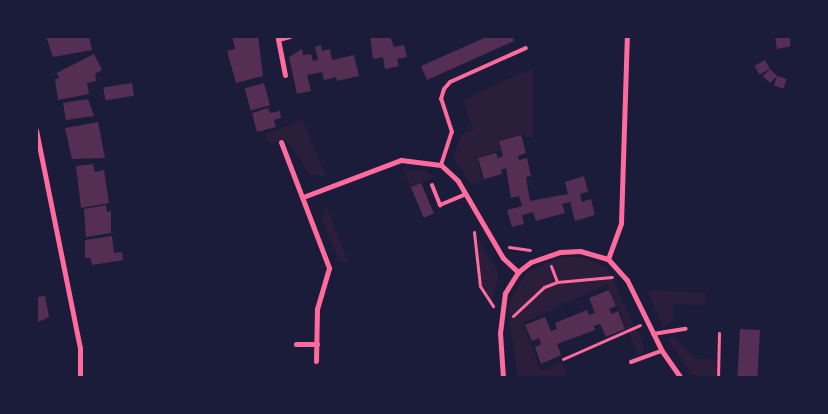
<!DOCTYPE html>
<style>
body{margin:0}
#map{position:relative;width:828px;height:414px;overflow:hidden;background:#1b1b3a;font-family:Arial,sans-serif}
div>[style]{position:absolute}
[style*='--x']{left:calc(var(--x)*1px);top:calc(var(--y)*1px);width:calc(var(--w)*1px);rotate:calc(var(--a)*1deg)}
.green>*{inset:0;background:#2a1e3b}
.building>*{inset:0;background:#542f53;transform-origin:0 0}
.path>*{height:3px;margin:-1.5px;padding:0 1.5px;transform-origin:1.5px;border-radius:1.5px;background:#ff6b9d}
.service>*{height:4px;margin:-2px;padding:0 2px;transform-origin:2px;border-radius:2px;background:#ff6b9d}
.minor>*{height:5px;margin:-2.5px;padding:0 2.5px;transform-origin:2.5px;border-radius:2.5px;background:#ff6b9d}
span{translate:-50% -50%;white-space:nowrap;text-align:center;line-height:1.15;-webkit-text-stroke:4.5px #1b1b3a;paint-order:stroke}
.frame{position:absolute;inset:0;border:38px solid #1b1b3a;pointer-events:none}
</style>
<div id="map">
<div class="green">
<div style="clip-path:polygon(533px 68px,533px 138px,518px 135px,498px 140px,501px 151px,477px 157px,482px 181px,471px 184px,453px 158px,461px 134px,473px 130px,463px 100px)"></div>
<div style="clip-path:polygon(303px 120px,326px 176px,310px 175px,289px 143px,284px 139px,269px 143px,265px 134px)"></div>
<div style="clip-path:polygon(403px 170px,422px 170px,435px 177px,411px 187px)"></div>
<div style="clip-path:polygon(326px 206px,349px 262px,339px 261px,327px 232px,323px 222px)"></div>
<div style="clip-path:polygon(477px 236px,499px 274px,492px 303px,481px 281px)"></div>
<div style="clip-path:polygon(563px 256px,585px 258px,607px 268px,644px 345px,643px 352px,639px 355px,607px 284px,523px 323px,541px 371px,562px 362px,569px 378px,518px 378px,508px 311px,511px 297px,528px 271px)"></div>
<div style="clip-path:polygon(647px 290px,705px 293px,705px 305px,673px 304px,673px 319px,663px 328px)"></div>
<div style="clip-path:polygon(673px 336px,694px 358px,716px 360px,716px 378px,692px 375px,668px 340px)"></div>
</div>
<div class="building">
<div style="clip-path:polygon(46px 36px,89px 36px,92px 50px,53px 57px)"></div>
<div style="clip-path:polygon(232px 36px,258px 36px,263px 76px,236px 83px,227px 51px,235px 49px)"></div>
<div style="clip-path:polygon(370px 36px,390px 36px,394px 47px,404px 45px,407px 57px,397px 59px,399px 66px,385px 69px,383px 57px,373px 59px)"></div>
<div style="clip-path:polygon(489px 36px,512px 36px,514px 41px,427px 80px,421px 66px)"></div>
<div style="clip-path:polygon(775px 36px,792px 36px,792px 46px,777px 49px)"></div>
<div style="clip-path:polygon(321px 45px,322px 51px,330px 49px,332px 60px,354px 55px,359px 76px,337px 81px,336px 77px,324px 80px,322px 72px,307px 75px,311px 91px,297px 94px,289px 57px,302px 49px,303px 55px,311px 54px,313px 61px,318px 60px,315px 47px)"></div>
<div style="left:94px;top:54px;width:18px;height:42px;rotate:63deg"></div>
<div style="left:765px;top:60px;width:10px;height:12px;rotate:61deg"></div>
<div style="left:770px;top:69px;width:10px;height:10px;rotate:45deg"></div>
<div style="clip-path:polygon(95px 72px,96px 81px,87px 83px,89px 94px,58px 100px,55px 79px)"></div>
<div style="left:777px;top:76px;width:10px;height:10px;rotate:17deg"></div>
<div style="left:132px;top:83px;width:13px;height:29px;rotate:81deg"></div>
<div style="left:264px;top:83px;width:23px;height:20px;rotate:75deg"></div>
<div style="clip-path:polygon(88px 99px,94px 116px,66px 120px,63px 103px)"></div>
<div style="clip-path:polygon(268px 108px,270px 113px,280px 111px,281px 118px,274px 120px,276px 127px,257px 132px,252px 113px)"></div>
<div style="clip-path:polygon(98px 122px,105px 158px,72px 159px,65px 128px)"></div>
<div style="clip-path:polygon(521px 135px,526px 153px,518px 156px,519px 160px,527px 158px,531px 176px,526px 177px,530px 201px,568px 194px,565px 182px,584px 176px,588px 192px,580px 194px,582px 202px,591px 199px,595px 215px,575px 221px,570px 202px,562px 204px,565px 213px,536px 221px,533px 212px,522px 215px,524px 224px,512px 227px,507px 210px,522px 206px,519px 196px,511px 198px,506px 168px,501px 170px,502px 174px,484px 179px,478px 158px,496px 153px,498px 158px,503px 156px,499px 141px)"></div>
<div style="clip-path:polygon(93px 164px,95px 172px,104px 170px,109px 203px,81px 208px,76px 166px)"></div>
<div style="left:421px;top:183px;width:33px;height:11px;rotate:67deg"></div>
<div style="clip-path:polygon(106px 205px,107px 212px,111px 211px,111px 233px,86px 237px,84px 209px)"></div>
<div style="clip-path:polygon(112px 236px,114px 253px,122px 252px,123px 260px,92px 265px,90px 258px,85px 258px,85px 240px)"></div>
<div style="clip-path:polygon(609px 290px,616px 306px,609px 309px,612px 314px,618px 311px,625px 329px,606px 337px,600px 324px,594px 326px,595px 330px,557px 344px,561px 355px,541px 364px,535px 347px,541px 344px,539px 338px,532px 341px,525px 325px,545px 317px,551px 331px,557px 329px,555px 323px,587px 310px,589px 315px,595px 313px,589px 298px)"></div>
<div style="clip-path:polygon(45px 296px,49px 317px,36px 323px,36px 297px)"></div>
<div style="left:740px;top:329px;width:20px;height:49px;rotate:3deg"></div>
</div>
<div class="path">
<div style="--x:474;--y:232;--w:54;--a:83.7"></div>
<div style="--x:480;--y:286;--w:24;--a:57"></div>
<div style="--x:509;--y:247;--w:21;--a:8"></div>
<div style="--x:551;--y:266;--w:17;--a:69"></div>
<div style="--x:513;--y:316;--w:42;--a:-43.1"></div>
<div style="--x:544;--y:287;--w:14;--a:-21"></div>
<div style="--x:557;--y:282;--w:55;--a:-5.2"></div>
<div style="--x:563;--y:359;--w:84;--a:-23.8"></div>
<div style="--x:718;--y:378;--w:45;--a:-88.7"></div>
</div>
<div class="service">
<div style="--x:441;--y:165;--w:35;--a:-72"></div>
<div style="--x:452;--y:132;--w:35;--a:-108"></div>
<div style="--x:441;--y:99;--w:10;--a:-73"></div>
<div style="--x:444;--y:89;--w:9;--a:-49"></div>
<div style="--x:450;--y:82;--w:83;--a:-24.1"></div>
<div style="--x:432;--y:185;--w:22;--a:68"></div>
<div style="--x:440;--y:205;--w:28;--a:-23"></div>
<div style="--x:653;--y:334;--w:33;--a:-9"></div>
<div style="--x:631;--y:362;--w:33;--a:-20"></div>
</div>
<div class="minor">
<div style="--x:285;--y:75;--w:37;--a:-101"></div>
<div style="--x:278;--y:39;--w:12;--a:-14"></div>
<div style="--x:36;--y:130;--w:222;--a:78.6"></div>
<div style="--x:80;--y:348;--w:30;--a:90"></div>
<div style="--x:281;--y:142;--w:135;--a:69.1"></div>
<div style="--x:329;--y:268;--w:43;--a:106.3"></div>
<div style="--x:317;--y:309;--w:52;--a:91.1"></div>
<div style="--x:303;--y:197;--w:105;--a:-20.7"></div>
<div style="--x:401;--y:160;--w:40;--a:7.1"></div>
<div style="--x:441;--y:165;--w:23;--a:43"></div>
<div style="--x:458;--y:181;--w:89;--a:59.7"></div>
<div style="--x:503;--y:258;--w:21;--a:43"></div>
<div style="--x:608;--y:259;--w:38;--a:-70"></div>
<div style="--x:621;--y:223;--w:187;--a:-88.2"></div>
<div style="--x:296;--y:344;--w:21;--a:0"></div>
<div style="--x:503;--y:378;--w:45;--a:-93.8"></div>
<div style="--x:500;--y:333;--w:40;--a:-82.9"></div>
<div style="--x:505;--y:293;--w:25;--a:-58"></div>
<div style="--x:518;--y:272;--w:16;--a:-38"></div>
<div style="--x:531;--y:262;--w:31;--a:-19"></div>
<div style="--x:560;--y:252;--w:20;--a:-3"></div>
<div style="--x:580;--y:251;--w:29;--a:16"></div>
<div style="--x:608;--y:259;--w:28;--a:48"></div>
<div style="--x:627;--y:280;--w:79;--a:63.8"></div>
<div style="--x:662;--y:351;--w:33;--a:55"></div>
</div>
<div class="frame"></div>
</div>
